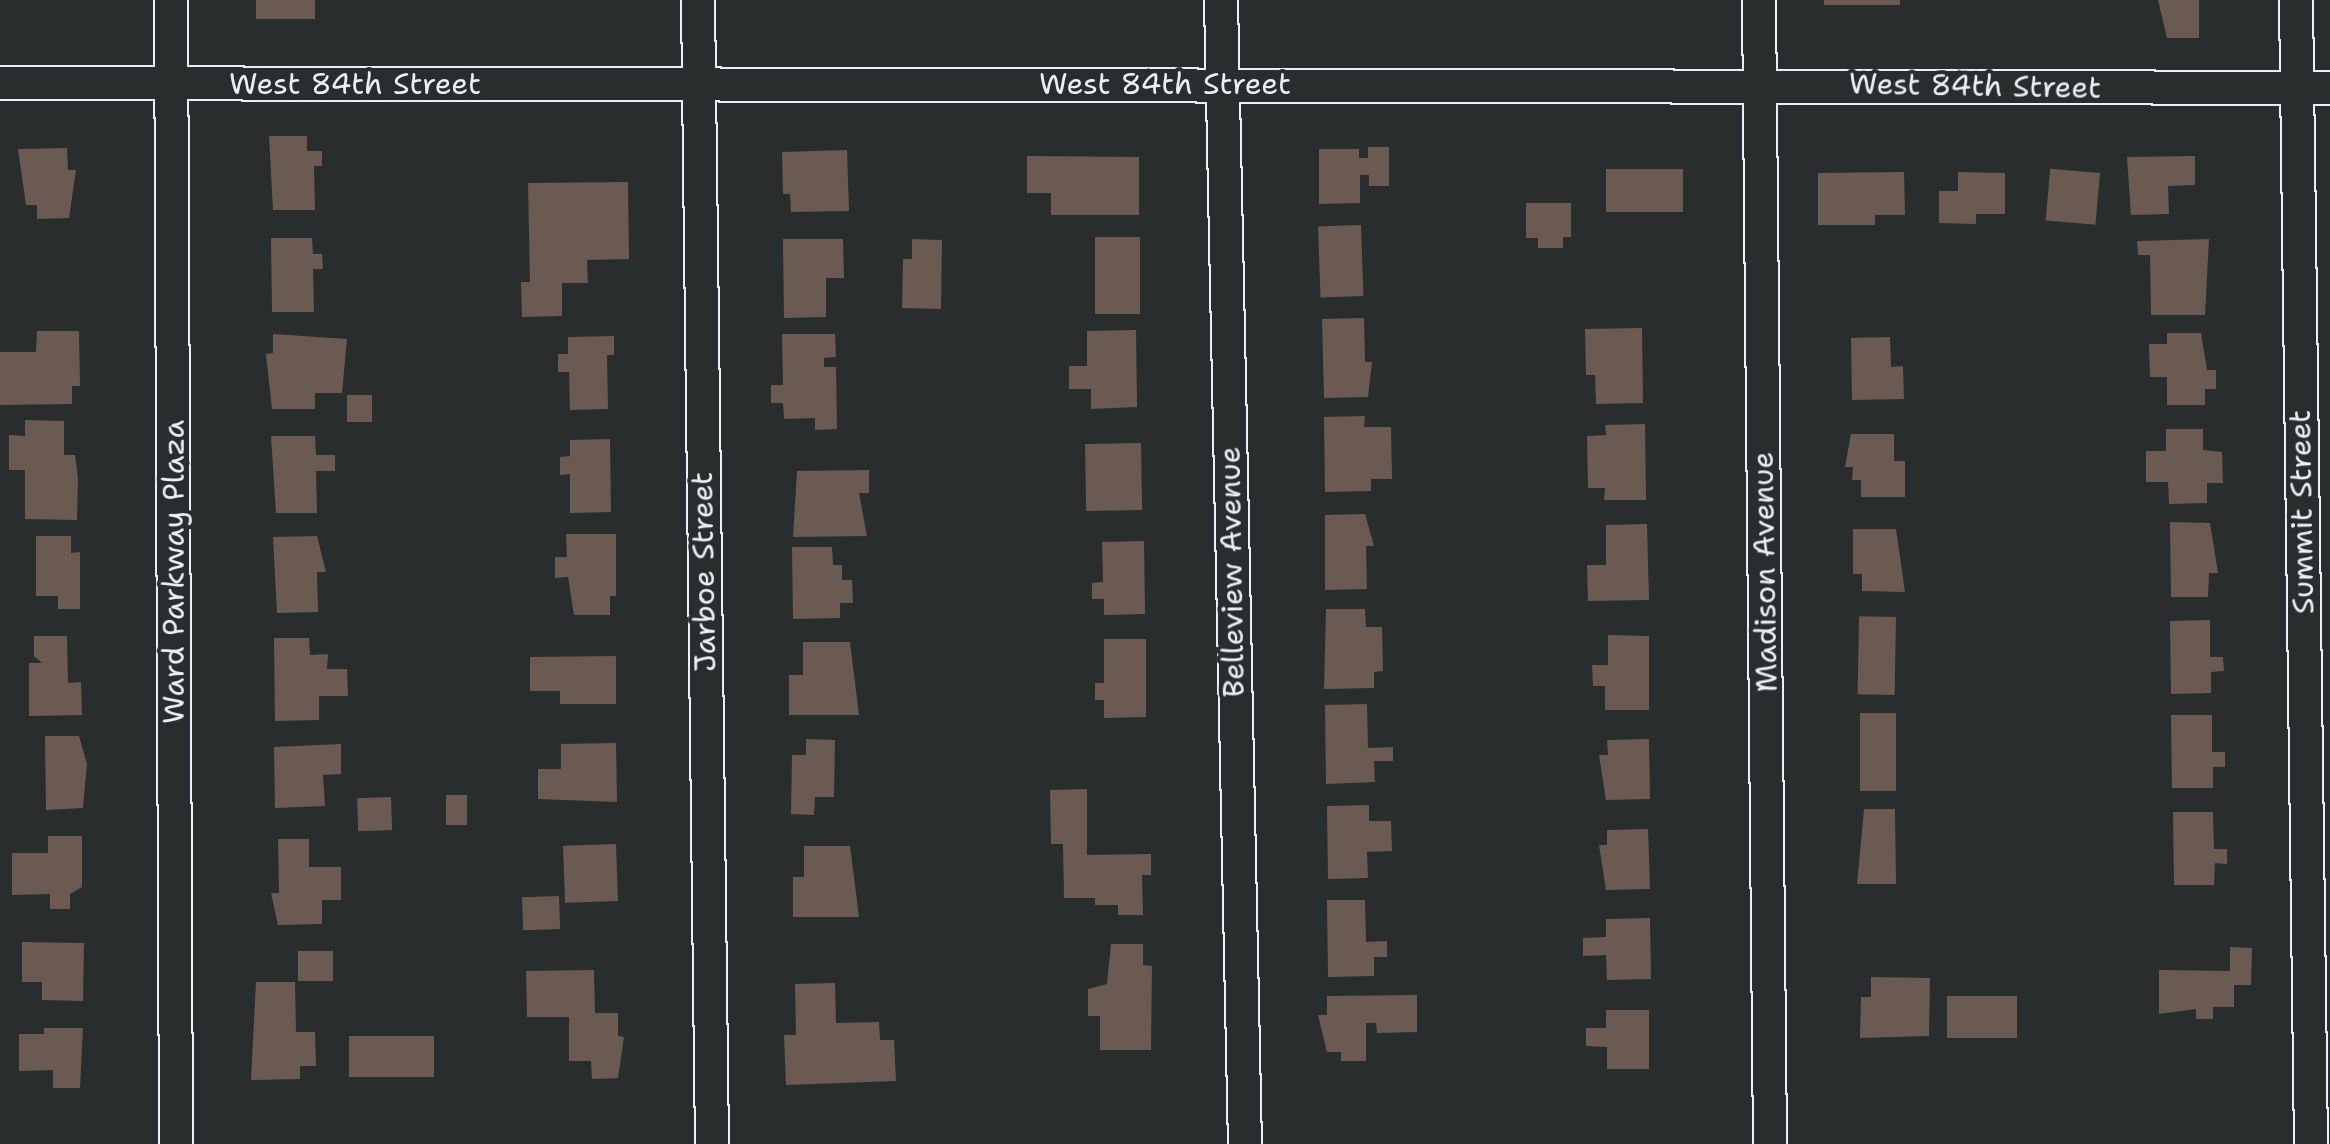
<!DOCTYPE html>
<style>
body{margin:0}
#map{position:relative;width:2330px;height:1144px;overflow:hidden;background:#2a2d2e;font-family:"Shantell Sans",sans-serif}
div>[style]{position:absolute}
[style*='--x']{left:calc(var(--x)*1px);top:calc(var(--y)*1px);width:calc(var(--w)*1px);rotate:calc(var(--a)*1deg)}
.building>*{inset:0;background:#6a5a52;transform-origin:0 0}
.roads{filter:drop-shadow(2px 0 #e8f1f8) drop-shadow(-2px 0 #e8f1f8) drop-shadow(0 2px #e8f1f8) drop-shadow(0 -2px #e8f1f8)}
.minor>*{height:32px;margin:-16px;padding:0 16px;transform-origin:16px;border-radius:16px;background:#2a2d2e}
span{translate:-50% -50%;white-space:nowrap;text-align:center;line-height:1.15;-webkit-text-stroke:8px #2a2d2e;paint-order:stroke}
.street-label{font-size:30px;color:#e8f1f8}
</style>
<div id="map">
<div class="building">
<div style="left:256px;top:0;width:59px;height:19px"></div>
<div style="left:1824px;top:0;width:76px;height:5px"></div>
<div style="clip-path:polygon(2158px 0,2199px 0,2199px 38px,2167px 38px)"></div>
<div style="clip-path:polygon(269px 136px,307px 136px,307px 151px,322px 151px,322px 166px,314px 166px,315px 210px,273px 210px)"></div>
<div style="clip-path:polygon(1368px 147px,1389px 147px,1389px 186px,1369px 186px,1369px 175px,1360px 175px,1360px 203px,1319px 204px,1319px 149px,1359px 149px,1359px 158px,1368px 158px)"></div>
<div style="clip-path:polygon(67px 148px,68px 170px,76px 170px,69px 218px,37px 219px,37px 205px,26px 205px,18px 149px)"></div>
<div style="clip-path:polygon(847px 150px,849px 211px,791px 212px,790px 194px,783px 194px,782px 152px)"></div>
<div style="clip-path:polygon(1027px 156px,1139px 157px,1139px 215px,1051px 215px,1051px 193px,1027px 193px)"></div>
<div style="clip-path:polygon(2195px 156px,2195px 185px,2168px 186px,2169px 214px,2131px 215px,2127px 157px)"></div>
<div style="left:1683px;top:169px;width:43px;height:77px;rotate:90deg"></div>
<div style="clip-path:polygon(1904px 172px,1905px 215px,1875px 215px,1875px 225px,1818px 225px,1818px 173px)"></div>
<div style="clip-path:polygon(1958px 172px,2005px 173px,2005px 214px,1976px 214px,1976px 224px,1939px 223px,1939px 191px,1958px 191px)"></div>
<div style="left:2100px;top:173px;width:52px;height:50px;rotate:95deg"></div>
<div style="clip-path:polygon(628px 182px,629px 259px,587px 260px,588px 283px,562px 283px,562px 316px,522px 317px,521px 282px,530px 282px,528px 183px)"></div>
<div style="clip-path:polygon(1526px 203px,1571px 203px,1571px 237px,1563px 237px,1563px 248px,1538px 248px,1538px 238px,1526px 238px)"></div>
<div style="left:1361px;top:225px;width:71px;height:43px;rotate:88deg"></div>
<div style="left:1095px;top:237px;width:45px;height:77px"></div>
<div style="clip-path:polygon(271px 238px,312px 238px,313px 254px,322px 254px,323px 269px,313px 269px,314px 312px,272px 312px)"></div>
<div style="clip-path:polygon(783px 239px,843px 239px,844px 278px,826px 278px,826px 317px,784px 318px)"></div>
<div style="clip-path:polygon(912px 239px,942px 240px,941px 309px,902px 308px,903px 259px,912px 259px)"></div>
<div style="clip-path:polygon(2209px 239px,2205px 315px,2151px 315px,2150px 255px,2138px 255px,2137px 241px)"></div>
<div style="clip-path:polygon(1364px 318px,1365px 362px,1372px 362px,1368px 397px,1324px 398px,1322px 319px)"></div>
<div style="clip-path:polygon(1642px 328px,1643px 403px,1596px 404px,1595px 375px,1586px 375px,1585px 329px)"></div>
<div style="clip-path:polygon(1136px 330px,1137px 407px,1091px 409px,1091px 389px,1069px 389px,1069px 366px,1087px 366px,1087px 331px)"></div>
<div style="clip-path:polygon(37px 331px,79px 331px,80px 386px,72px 386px,72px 404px,0 405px,0 352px,36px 352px)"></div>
<div style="clip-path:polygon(2167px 333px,2201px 333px,2207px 370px,2216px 370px,2216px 389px,2205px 389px,2205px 405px,2167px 405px,2167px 377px,2150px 377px,2149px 344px,2167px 344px)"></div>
<div style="clip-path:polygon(273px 334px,347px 339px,342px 393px,315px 393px,315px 409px,272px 409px,266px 354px,273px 353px)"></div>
<div style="clip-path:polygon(782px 334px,835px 334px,836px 357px,824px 358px,824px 367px,836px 367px,837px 429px,815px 430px,815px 418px,784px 419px,783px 403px,771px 403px,771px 385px,783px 385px)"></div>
<div style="clip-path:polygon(614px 336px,614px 355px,607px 355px,608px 409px,570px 410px,569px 372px,558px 372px,558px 354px,568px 354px,568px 337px)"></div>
<div style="clip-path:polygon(1890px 337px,1891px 367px,1903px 366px,1904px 399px,1852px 400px,1851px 338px)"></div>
<div style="left:347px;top:395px;width:25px;height:27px"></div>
<div style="clip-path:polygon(1365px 416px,1364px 427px,1391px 427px,1392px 479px,1371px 479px,1371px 491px,1325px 492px,1324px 417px)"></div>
<div style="clip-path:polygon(25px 420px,64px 421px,64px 455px,75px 455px,78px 478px,77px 520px,25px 519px,25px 470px,9px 470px,9px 435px,25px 436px)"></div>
<div style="clip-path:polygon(1645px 424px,1646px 500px,1604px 500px,1605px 488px,1588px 488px,1587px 436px,1606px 435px,1605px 425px)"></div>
<div style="clip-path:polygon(2166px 429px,2203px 429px,2203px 450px,2222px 452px,2223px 483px,2207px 483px,2207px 503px,2169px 504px,2168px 482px,2146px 482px,2146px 451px,2166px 451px)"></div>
<div style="clip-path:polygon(1851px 434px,1894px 434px,1894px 461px,1905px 461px,1905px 497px,1861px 497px,1861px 480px,1852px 480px,1853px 467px,1845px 467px)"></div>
<div style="clip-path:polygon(271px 436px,315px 436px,316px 455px,335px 455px,335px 471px,316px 471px,317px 513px,276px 513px)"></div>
<div style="clip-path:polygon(610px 439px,611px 512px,570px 513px,570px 474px,560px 475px,560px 457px,570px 456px,570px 440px)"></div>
<div style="left:1141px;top:443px;width:67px;height:56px;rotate:89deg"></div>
<div style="clip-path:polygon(869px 470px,869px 493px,859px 493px,867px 536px,793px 537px,797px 471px)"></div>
<div style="clip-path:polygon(1365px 514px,1374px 546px,1366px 546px,1367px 589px,1325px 590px,1325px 515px)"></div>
<div style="clip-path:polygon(2170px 522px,2210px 523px,2218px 573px,2209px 573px,2208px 597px,2171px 597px)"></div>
<div style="clip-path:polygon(1647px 524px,1649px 600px,1588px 601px,1587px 565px,1606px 565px,1606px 525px)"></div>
<div style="clip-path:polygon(1853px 529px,1896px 529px,1905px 592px,1862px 591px,1862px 574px,1853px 574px)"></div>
<div style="clip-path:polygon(566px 534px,616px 534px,616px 596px,610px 596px,610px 615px,574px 615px,568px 577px,555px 578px,555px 557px,567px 557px)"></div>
<div style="clip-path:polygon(36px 536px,71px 536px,71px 553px,80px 552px,80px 609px,58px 609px,58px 596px,36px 596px)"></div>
<div style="clip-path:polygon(317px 536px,326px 572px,317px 572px,318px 612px,277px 613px,273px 537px)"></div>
<div style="clip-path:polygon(1144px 541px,1145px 614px,1104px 615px,1104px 599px,1092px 599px,1092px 583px,1103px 582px,1102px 542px)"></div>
<div style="clip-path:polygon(792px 547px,832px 547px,833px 565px,842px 565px,842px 580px,852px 580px,853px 603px,840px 603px,840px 618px,793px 619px)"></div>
<div style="clip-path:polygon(1326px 609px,1365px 609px,1366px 627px,1382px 627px,1383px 671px,1374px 672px,1374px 688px,1324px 689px)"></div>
<div style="left:1896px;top:617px;width:78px;height:37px;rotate:91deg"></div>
<div style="clip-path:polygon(2210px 620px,2210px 657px,2223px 657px,2224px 671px,2211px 672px,2211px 693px,2171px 694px,2170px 621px)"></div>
<div style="clip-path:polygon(1608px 635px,1649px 636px,1649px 710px,1605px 710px,1605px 686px,1593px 686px,1592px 665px,1608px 665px)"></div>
<div style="clip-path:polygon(34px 636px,67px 636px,68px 683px,81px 682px,82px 715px,29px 716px,29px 663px,42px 663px,34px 656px)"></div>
<div style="clip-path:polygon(274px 638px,309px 638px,310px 655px,328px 654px,327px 669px,347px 669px,348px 696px,319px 696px,319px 720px,275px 721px)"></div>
<div style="clip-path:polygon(1104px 639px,1146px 639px,1146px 717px,1104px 718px,1104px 700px,1095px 700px,1095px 683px,1104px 683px)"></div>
<div style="clip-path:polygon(803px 642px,850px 642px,859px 715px,789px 715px,789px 675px,803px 675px)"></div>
<div style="clip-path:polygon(616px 656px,616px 704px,560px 704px,560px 691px,530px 691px,530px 657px)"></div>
<div style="clip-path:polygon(1367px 704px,1368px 748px,1393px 747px,1393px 761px,1374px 761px,1375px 782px,1326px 784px,1325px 705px)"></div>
<div style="left:1896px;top:713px;width:78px;height:36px;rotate:90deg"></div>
<div style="clip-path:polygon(2171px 715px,2212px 715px,2212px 752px,2225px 752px,2225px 767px,2213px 767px,2213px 788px,2172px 788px)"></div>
<div style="clip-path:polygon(45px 736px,79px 736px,87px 764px,83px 808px,46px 810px)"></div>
<div style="clip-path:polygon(806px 739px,835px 740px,834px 797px,815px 797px,814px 815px,791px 814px,792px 755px,806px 755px)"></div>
<div style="clip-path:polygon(1649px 739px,1650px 799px,1606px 800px,1599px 755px,1608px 755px,1607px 740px)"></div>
<div style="clip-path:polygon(616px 743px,617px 802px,538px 799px,538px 769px,561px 769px,561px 744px)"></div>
<div style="clip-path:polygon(341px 744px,341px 774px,323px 775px,325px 806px,275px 808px,274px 747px)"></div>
<div style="clip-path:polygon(1087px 789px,1087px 855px,1151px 854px,1151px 875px,1142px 875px,1143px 915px,1118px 915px,1118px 905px,1095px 905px,1095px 898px,1064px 898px,1063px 844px,1051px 844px,1050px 790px)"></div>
<div style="left:446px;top:795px;width:21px;height:30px"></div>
<div style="left:391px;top:797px;width:33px;height:34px;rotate:88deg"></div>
<div style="clip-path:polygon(1369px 805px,1369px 821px,1391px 821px,1392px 851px,1367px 852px,1368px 878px,1328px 879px,1327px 806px)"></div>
<div style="clip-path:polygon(1864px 809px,1895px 809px,1896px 884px,1857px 884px)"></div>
<div style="clip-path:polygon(2173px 812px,2213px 812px,2214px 849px,2227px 849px,2227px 864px,2215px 863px,2214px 885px,2174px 885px)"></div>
<div style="clip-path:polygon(1648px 829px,1650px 889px,1606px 890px,1599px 845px,1607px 845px,1607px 830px)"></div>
<div style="clip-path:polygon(48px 836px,82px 836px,82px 887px,70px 894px,70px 909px,50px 909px,50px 894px,12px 895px,12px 853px,48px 853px)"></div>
<div style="clip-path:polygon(278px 839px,309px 839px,309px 867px,341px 867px,341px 900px,322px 900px,322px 924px,278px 925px,271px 893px,279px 893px)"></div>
<div style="left:616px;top:844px;width:57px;height:53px;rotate:88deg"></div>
<div style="clip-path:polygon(804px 846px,850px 846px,859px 917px,793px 917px,793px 877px,804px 877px)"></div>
<div style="left:559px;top:896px;width:33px;height:37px;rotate:88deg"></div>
<div style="clip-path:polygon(1327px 900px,1365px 900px,1366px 942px,1387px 941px,1387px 957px,1374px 957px,1374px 976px,1328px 977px)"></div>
<div style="clip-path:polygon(1650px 918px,1651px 979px,1607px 980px,1606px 955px,1583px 956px,1583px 938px,1606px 937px,1606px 919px)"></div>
<div style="clip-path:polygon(22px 942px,84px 943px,83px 1001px,42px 1000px,42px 982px,22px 982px)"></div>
<div style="clip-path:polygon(1111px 944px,1143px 944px,1143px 965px,1152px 966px,1151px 1050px,1100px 1050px,1100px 1016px,1088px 1016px,1088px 989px,1107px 984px)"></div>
<div style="clip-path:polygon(2230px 947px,2252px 948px,2251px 985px,2234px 985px,2234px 1007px,2213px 1007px,2213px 1019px,2196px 1019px,2196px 1009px,2159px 1014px,2159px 970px,2230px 971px)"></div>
<div style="left:298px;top:951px;width:35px;height:30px"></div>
<div style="clip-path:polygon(594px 970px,595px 1013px,618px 1013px,618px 1036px,624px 1037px,618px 1078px,592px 1079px,591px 1061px,569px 1061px,569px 1017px,527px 1017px,526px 971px)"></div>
<div style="clip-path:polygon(1871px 977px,1930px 978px,1929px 1036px,1860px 1038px,1861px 997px,1871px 997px)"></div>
<div style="clip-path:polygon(256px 982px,295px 982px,296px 1032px,315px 1032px,316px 1066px,300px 1066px,300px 1079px,251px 1080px)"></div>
<div style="clip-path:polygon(835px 983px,836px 1023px,879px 1022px,880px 1040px,894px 1040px,896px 1081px,786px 1085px,784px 1035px,796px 1035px,795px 984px)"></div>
<div style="clip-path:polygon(1417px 995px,1417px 1032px,1377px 1033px,1376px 1023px,1366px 1023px,1366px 1061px,1341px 1061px,1341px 1052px,1327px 1052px,1318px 1015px,1327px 1015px,1327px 996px)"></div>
<div style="left:1947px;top:996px;width:70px;height:42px"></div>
<div style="clip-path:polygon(1606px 1010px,1649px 1010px,1649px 1069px,1607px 1069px,1607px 1047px,1586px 1046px,1586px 1028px,1606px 1028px)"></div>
<div style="clip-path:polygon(44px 1028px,83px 1028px,80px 1088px,53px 1088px,53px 1070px,19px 1071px,19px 1034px,44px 1034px)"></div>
<div style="left:434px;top:1036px;width:41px;height:85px;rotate:90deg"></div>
</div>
<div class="roads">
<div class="minor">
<div style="--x:171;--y:0;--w:1144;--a:89.75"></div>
<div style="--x:698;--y:0;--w:1144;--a:89.3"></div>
<div style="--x:1221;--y:0;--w:1144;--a:88.8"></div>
<div style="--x:1759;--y:0;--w:1144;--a:89.45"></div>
<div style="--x:2296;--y:0;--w:1144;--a:89.25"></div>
<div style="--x:0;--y:83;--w:2330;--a:0.12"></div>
</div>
</div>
<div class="street-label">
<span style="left:355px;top:84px">West 84th Street</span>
<span style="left:1165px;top:84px">West 84th Street</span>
<span style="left:1975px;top:86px;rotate:1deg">West 84th Street</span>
<span style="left:2302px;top:512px;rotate:-91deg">Summit Street</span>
<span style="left:174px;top:572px;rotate:-90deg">Ward Parkway Plaza</span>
<span style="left:704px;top:572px;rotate:-91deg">Jarboe Street</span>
<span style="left:1232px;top:572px;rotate:-91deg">Belleview Avenue</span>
<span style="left:1765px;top:572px;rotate:-91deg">Madison Avenue</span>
</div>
</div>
